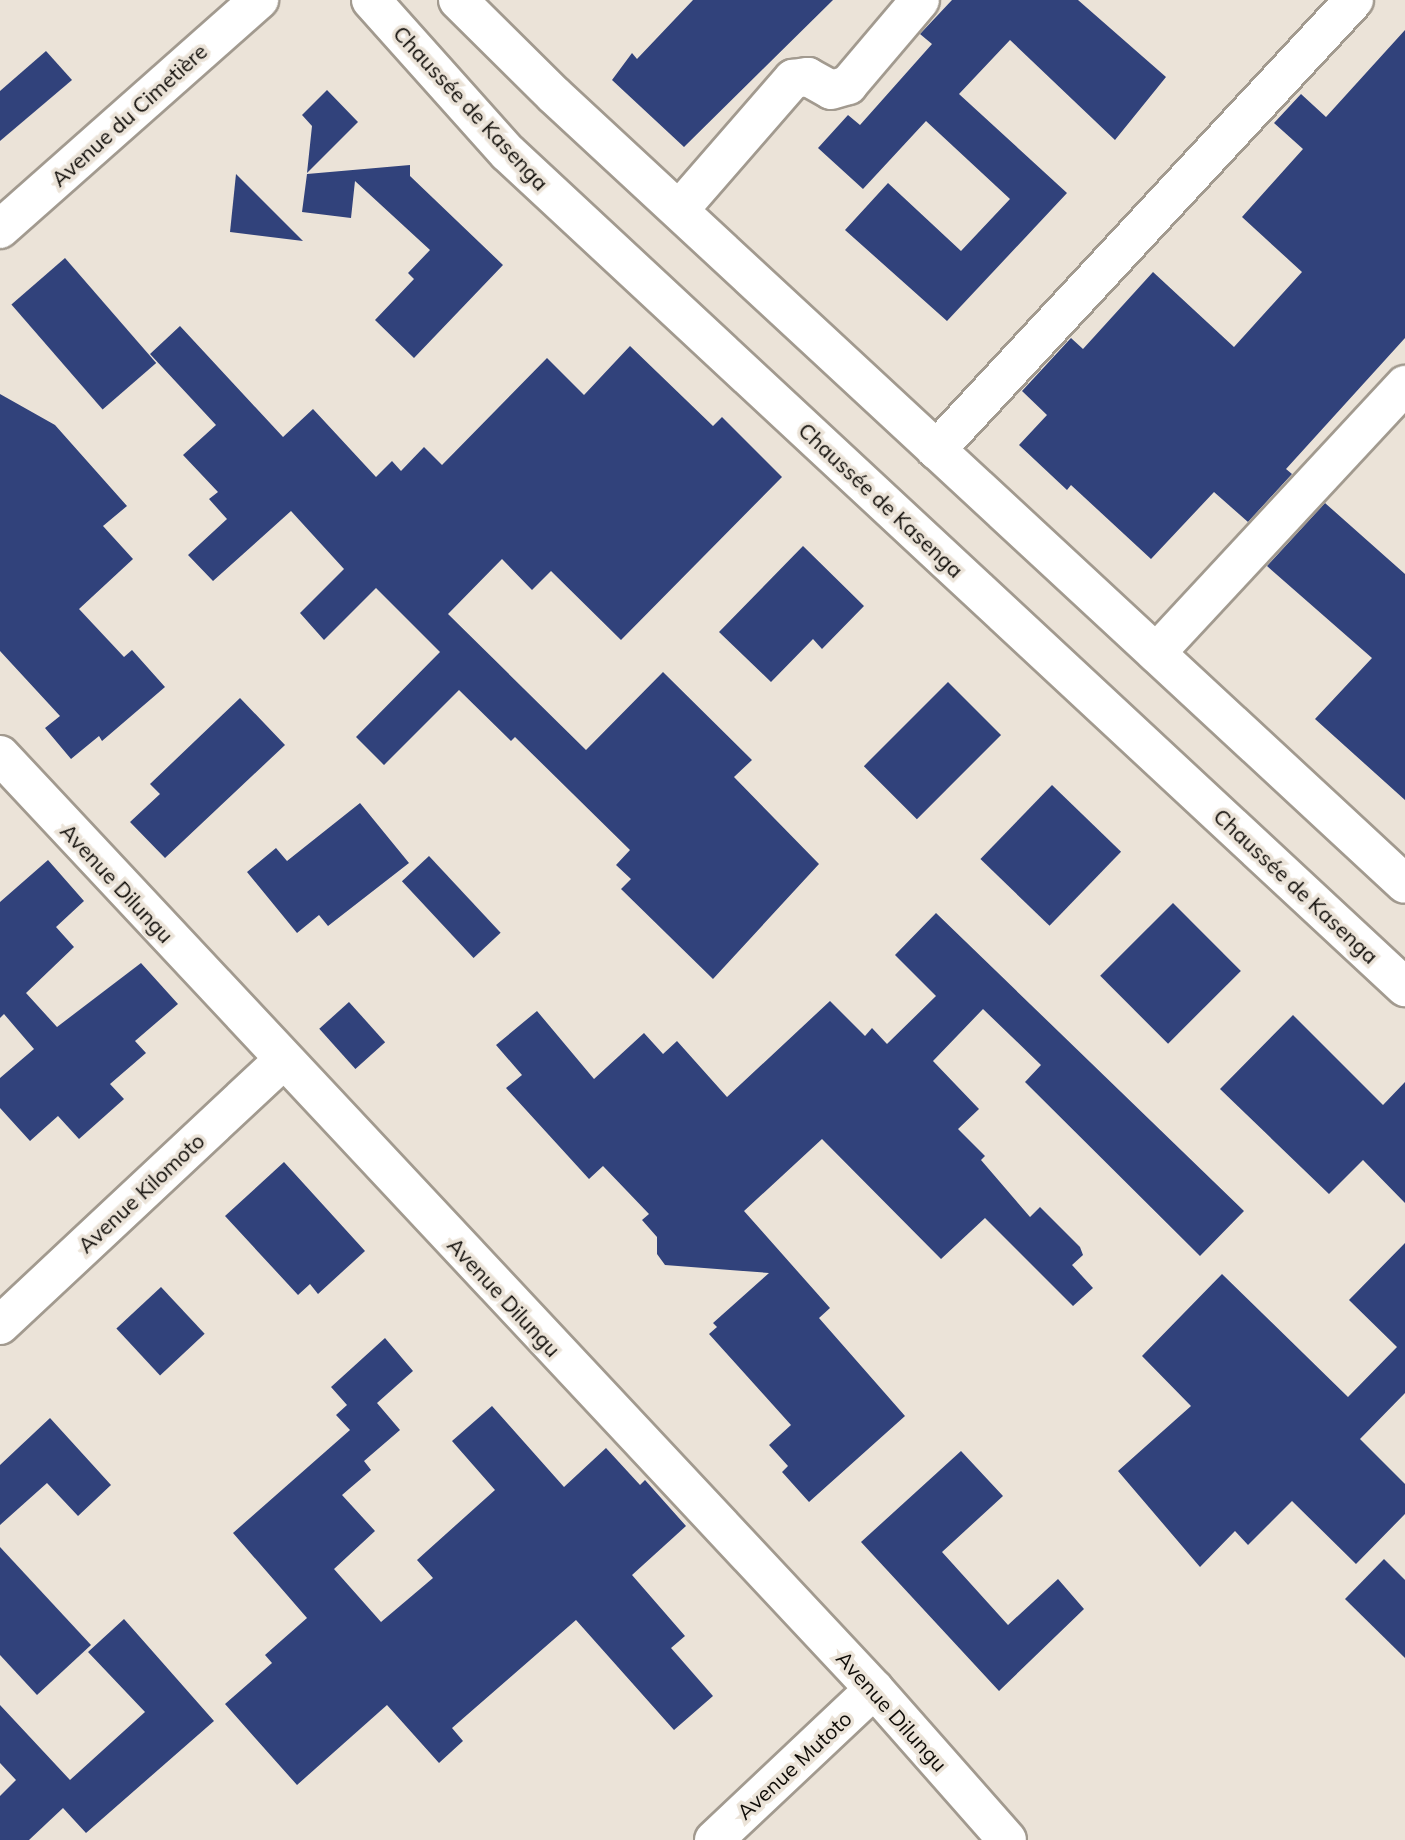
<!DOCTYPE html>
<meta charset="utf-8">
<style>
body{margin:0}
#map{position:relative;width:1405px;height:1840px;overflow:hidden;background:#ebe3d8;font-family:Mulish,sans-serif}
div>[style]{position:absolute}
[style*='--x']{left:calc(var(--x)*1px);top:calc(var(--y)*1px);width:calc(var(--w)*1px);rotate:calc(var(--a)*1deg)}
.building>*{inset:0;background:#31427b;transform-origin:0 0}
.roads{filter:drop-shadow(2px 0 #a29a8f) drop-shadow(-2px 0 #a29a8f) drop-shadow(0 2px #a29a8f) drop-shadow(0 -2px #a29a8f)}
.minor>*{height:38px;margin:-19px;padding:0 19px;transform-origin:19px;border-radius:19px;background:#fff}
.secondary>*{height:38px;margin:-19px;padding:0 19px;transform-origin:19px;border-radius:19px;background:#fff}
span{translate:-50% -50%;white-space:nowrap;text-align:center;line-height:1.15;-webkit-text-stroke:7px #ebe3d8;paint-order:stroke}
.street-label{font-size:21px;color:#0e0b07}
</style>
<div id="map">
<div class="building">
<div style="clip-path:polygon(693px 0,833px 0,684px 147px,612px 80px,632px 53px,637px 59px)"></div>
<div style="clip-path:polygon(952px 0,1078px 0,1166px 77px,1115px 140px,1010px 40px,959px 94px,1067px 193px,947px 321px,845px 230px,888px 183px,961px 251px,1010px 199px,926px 121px,863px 189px,818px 148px,848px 115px,860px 125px,932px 44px,920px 34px)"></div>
<div style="clip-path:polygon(1405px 30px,1405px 338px,1286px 469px,1292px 474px,1248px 522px,1214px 492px,1151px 559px,1071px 485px,1067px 490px,1019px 445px,1047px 415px,1022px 391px,1071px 338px,1083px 349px,1153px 272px,1234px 347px,1302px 272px,1242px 217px,1303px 149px,1274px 123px,1301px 94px,1326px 117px)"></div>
<div style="clip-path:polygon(46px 51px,72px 80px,0 141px,0 91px)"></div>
<div style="clip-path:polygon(327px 90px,358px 122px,307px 173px,312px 126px,302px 115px)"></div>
<div style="clip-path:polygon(410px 165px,410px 176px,503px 265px,414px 358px,375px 320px,414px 279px,408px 273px,430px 250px,355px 181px,351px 218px,302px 212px,307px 174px)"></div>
<div style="clip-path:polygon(236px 174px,303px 241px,230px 232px)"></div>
<div style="left:65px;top:258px;width:139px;height:71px;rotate:49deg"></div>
<div style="clip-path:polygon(180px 326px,283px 437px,313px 409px,376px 477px,392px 461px,401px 471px,424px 447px,442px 465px,547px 358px,584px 395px,630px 346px,713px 426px,722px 417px,782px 477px,621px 640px,551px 571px,532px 590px,502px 559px,448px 614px,586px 750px,663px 672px,752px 760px,734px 777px,819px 864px,713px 979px,621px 889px,631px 879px,616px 865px,630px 850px,515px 737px,511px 741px,459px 690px,384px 765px,356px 737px,440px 652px,376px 588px,324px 640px,300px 613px,344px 569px,291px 511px,213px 581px,188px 555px,227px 519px,209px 499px,218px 492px,183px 455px,216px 425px,150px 354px)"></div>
<div style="clip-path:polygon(0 394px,55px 425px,127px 506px,103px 526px,133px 559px,79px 609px,124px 657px,132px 650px,165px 687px,102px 741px,99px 736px,71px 759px,45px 728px,60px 716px,0 651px)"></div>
<div style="clip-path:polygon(1325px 503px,1405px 574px,1405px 800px,1315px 719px,1372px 658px,1267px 566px)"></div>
<div style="clip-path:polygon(803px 546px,864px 606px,822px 649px,813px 639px,771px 682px,719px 632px)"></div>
<div style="left:948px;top:682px;width:75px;height:119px;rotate:45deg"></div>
<div style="clip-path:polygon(240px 698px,285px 745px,165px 858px,130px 822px,160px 794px,150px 784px)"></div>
<div style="left:1052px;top:785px;width:96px;height:103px;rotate:44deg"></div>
<div style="clip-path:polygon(360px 803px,409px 863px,328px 926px,319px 915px,297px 933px,247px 872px,276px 848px,287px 861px)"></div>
<div style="left:429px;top:856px;width:105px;height:37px;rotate:47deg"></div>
<div style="clip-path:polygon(48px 860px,84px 901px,56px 927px,74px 947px,26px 993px,57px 1027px,141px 963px,178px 1004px,135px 1041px,146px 1053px,110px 1084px,124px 1099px,79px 1139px,58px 1116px,30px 1141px,0 1108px,0 1078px,34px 1049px,4px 1014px,0 1018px,0 902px)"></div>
<div style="left:1173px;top:903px;width:96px;height:103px;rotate:45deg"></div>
<div style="clip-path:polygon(936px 913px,1244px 1211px,1200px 1256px,1025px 1082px,1041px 1065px,983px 1009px,933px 1061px,979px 1109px,958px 1129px,985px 1156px,981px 1160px,1030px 1217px,1040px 1207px,1080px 1247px,1083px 1255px,1072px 1265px,1093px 1288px,1073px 1306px,985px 1218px,941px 1259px,822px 1139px,744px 1211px,830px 1308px,819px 1318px,905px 1416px,809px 1502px,782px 1472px,788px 1466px,769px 1445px,791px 1425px,709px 1334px,717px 1327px,713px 1323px,769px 1273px,665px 1265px,657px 1254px,657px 1237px,642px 1220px,649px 1214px,603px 1166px,589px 1179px,506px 1088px,522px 1075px,496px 1045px,537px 1011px,594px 1079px,644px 1033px,663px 1054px,677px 1041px,727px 1097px,830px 1001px,865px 1036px,872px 1028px,887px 1044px,936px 996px,895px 955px)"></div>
<div style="left:349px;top:1002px;width:54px;height:40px;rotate:48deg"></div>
<div style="clip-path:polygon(1293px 1015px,1383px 1105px,1405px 1082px,1405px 1203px,1363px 1160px,1329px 1194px,1220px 1089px)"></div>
<div style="clip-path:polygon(284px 1162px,365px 1251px,318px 1294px,310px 1284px,298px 1295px,225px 1216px)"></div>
<div style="clip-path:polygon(1405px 1243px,1405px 1393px,1360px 1439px,1405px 1484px,1405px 1514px,1356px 1564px,1292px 1501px,1248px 1545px,1235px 1531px,1200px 1567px,1118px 1471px,1191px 1406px,1142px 1356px,1222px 1274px,1348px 1397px,1397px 1347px,1349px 1300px)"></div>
<div style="left:161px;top:1287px;width:64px;height:61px;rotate:47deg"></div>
<div style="clip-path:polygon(385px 1338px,413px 1371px,377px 1403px,400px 1430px,364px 1461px,371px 1470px,342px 1495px,375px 1531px,334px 1569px,381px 1622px,433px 1578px,417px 1560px,495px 1490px,452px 1441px,492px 1406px,564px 1487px,606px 1448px,640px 1485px,645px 1480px,686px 1526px,632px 1575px,685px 1636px,671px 1648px,713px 1696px,674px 1730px,576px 1620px,452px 1728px,463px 1741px,439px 1763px,387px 1705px,297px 1785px,225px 1704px,272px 1663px,265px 1655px,307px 1618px,233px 1533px,350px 1430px,336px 1415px,347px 1405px,331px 1387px)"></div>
<div style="clip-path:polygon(50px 1418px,111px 1485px,78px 1516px,47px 1483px,0 1525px,0 1465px)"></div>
<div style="clip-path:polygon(961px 1451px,1003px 1496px,942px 1552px,1008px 1625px,1058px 1579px,1084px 1609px,999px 1691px,861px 1542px)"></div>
<div style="clip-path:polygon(0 1547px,91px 1645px,37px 1695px,0 1655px)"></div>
<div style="clip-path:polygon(1384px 1559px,1405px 1580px,1405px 1658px,1345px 1599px)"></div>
<div style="clip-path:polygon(124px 1619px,214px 1721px,86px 1833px,63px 1808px,29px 1840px,0 1840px,0 1796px,16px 1780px,0 1763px,0 1705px,70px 1780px,145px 1712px,88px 1652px)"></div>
</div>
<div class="roads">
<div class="minor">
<div style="--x:679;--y:210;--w:174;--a:-49"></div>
<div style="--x:793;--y:79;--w:15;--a:-8"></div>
<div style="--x:808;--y:77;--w:26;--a:29"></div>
<div style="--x:831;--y:90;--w:18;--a:-16"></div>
<div style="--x:848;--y:85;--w:111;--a:-49.7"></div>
<div style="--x:0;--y:229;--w:346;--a:-41.5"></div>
<div style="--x:936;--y:450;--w:614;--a:-47.11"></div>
<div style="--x:1156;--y:653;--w:366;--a:-47.1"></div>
<div style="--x:0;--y:755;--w:1279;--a:46.9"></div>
<div style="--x:874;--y:1689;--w:201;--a:48.6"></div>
<div style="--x:0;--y:1325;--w:386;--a:-43.1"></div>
<div style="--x:714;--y:1840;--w:220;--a:-43.3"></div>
</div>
<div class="secondary">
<div style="--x:371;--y:0;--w:205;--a:48.2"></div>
<div style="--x:508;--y:153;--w:1225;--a:42.92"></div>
<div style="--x:458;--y:0;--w:135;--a:44.7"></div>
<div style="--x:554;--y:95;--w:1160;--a:42.83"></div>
</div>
</div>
<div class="street-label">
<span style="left:471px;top:108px;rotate:47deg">Chaussée de Kasenga</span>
<span style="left:129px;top:115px;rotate:-42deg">Avenue du Cimetière</span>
<span style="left:881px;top:500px;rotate:43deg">Chaussée de Kasenga</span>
<span style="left:117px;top:883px;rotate:47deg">Avenue Dilungu</span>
<span style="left:1296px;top:886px;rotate:43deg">Chaussée de Kasenga</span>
<span style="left:141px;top:1193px;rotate:-43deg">Avenue Kilomoto</span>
<span style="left:504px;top:1297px;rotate:47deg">Avenue Dilungu</span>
<span style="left:892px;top:1711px;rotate:48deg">Avenue Dilungu</span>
<span style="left:794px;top:1765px;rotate:-43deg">Avenue Mutoto</span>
</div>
</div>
